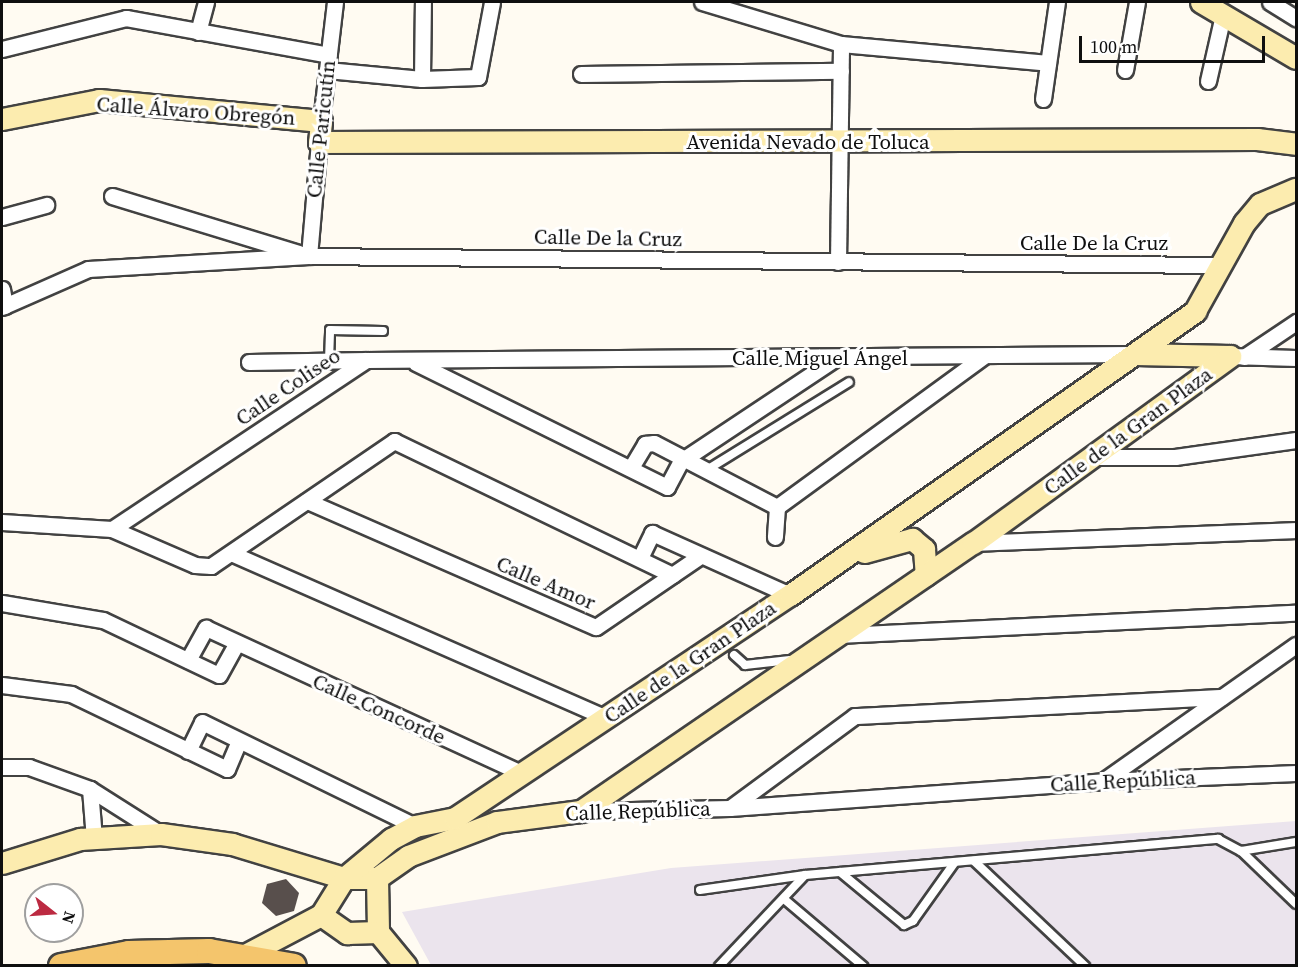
<!DOCTYPE html>
<meta charset="utf-8">
<style>
body{margin:0}
#map{position:relative;width:1298px;height:967px;overflow:hidden;background:#fffbf2;font-family:"Source Serif 4",serif}
div>[style]{position:absolute}
[style*='--x']{left:calc(var(--x)*1px);top:calc(var(--y)*1px);width:calc(var(--w)*1px);rotate:calc(var(--a)*1deg)}
.industrial>*{inset:0;background:#ebe4ed}
.building>*{inset:0;background:#584f4c}
.roads{filter:drop-shadow(2px 0 #424242) drop-shadow(-2px 0 #424242) drop-shadow(0 2px #424242) drop-shadow(0 -2px #424242)}
.lane>*{height:8px;margin:-4px;padding:0 4px;transform-origin:4px;border-radius:4px;background:#fff}
.street>*{height:15px;margin:-7.5px;padding:0 7.5px;transform-origin:7.5px;border-radius:7.5px;background:#fff}
.secondary>*{height:21px;margin:-10.5px;padding:0 10.5px;transform-origin:10.5px;border-radius:10.5px;background:#fcecaf}
.primary>*{height:24px;margin:-12px;padding:0 12px;transform-origin:12px;border-radius:12px;background:#f4c56c}
span{translate:-50% -50%;white-space:nowrap;text-align:center;line-height:1.15;-webkit-text-stroke:6px #fff;paint-order:stroke}
.street-label{font-size:21px;color:#0f0f0f}
.frame{position:absolute;inset:0;border:3px solid #0f0f0f;pointer-events:none}
.north{position:absolute;left:24px;top:883px;width:60px;height:60px;box-sizing:border-box;background:#fff;border:2px solid #9f9f9f;border-radius:50%;rotate:107deg;font-size:16px;font-weight:700;line-height:24px;text-align:center;color:#0f0f0f}
.north::after{content:'';display:block;margin:auto;width:21px;height:27px;background:#bc2a41;clip-path:polygon(50% 0,100% 100%,50% 72%,0 100%)}
.scale{position:absolute;left:1079px;top:36px;width:186px;height:27px;box-sizing:border-box;border:3px solid #0f0f0f;border-top:0;padding-left:8px;font-size:18px;line-height:21px;white-space:nowrap;color:#0f0f0f;-webkit-text-stroke:4px #fff;paint-order:stroke}
</style>
<div id="map">
<div class="industrial">
<div style="clip-path:polygon(1296px 821px,1296px 965px,431px 965px,402px 912px,671px 868px)"></div>
</div>
<div class="building">
<div style="clip-path:polygon(286px 879px,299px 893px,294px 911px,276px 916px,262px 903px,267px 884px)"></div>
</div>
<div class="roads">
<div class="lane">
<div style="--x:329;--y:361;--w:31;--a:-88"></div>
<div style="--x:330;--y:330;--w:53;--a:1.1"></div>
<div style="--x:705;--y:471;--w:169;--a:-31.7"></div>
<div style="--x:734;--y:655;--w:15;--a:42"></div>
<div style="--x:745;--y:665;--w:45;--a:-6.3"></div>
<div style="--x:1241;--y:851;--w:56;--a:-9.3"></div>
<div style="--x:974;--y:861;--w:153;--a:43.4"></div>
<div style="--x:840;--y:872;--w:83;--a:39.6"></div>
<div style="--x:904;--y:925;--w:10;--a:-24"></div>
<div style="--x:913;--y:921;--w:72;--a:-54.6"></div>
<div style="--x:700;--y:890;--w:106;--a:-8.1"></div>
<div style="--x:805;--y:875;--w:415;--a:-5"></div>
<div style="--x:1218;--y:839;--w:26;--a:28"></div>
<div style="--x:1241;--y:851;--w:76;--a:43.9"></div>
<div style="--x:784;--y:899;--w:104;--a:40.3"></div>
<div style="--x:719;--y:966;--w:125;--a:-46.6"></div>
</div>
<div class="street">
<div style="--x:702;--y:2;--w:145;--a:16.8"></div>
<div style="--x:841;--y:44;--w:208;--a:5.2"></div>
<div style="--x:1270;--y:2;--w:31;--a:32"></div>
<div style="--x:198;--y:32;--w:31;--a:-75"></div>
<div style="--x:2;--y:49;--w:128;--a:-14"></div>
<div style="--x:126;--y:18;--w:206;--a:10.3"></div>
<div style="--x:327;--y:70;--w:95;--a:5.4"></div>
<div style="--x:422;--y:79;--w:56;--a:-2"></div>
<div style="--x:478;--y:77;--w:76;--a:-79.4"></div>
<div style="--x:1125;--y:70;--w:69;--a:-80"></div>
<div style="--x:581;--y:74;--w:260;--a:-0.7"></div>
<div style="--x:422;--y:79;--w:77;--a:-89.3"></div>
<div style="--x:1208;--y:81;--w:68;--a:-77.2"></div>
<div style="--x:1043;--y:99;--w:98;--a:-81.8"></div>
<div style="--x:321;--y:121;--w:120;--a:-83.3"></div>
<div style="--x:112;--y:196;--w:195;--a:17"></div>
<div style="--x:2;--y:217;--w:46;--a:-15.3"></div>
<div style="--x:309;--y:256;--w:114;--a:-85"></div>
<div style="--x:838;--y:262;--w:218;--a:-89.2"></div>
<div style="--x:2;--y:289;--w:17;--a:80"></div>
<div style="--x:2;--y:307;--w:94;--a:-23.8"></div>
<div style="--x:88;--y:269;--w:221;--a:-3.4"></div>
<div style="--x:309;--y:256;--w:911;--a:0.57"></div>
<div style="--x:1230;--y:356;--w:66;--a:1.7"></div>
<div style="--x:1244;--y:357;--w:63;--a:-33.9"></div>
<div style="--x:249;--y:362;--w:117;--a:-1"></div>
<div style="--x:416;--y:363;--w:280;--a:26.3"></div>
<div style="--x:667;--y:487;--w:30;--a:-62"></div>
<div style="--x:681;--y:461;--w:186;--a:-33.6"></div>
<div style="--x:1094;--y:457;--w:81;--a:0"></div>
<div style="--x:1175;--y:457;--w:122;--a:-8"></div>
<div style="--x:632;--y:466;--w:26;--a:-59"></div>
<div style="--x:645;--y:444;--w:9;--a:-6"></div>
<div style="--x:654;--y:443;--w:139;--a:27.5"></div>
<div style="--x:777;--y:507;--w:30;--a:94"></div>
<div style="--x:307;--y:501;--w:315;--a:23.6"></div>
<div style="--x:596;--y:627;--w:126;--a:-34.3"></div>
<div style="--x:777;--y:507;--w:255;--a:-36.1"></div>
<div style="--x:2;--y:522;--w:110;--a:3.6"></div>
<div style="--x:112;--y:529;--w:90;--a:23.4"></div>
<div style="--x:195;--y:565;--w:16;--a:4"></div>
<div style="--x:211;--y:566;--w:222;--a:-34.3"></div>
<div style="--x:394;--y:441;--w:309;--a:25.7"></div>
<div style="--x:112;--y:529;--w:305;--a:-33.6"></div>
<div style="--x:366;--y:360;--w:766;--a:-0.45"></div>
<div style="--x:973;--y:543;--w:323;--a:-2.3"></div>
<div style="--x:233;--y:554;--w:408;--a:23.7"></div>
<div style="--x:640;--y:558;--w:28;--a:-64"></div>
<div style="--x:652;--y:533;--w:151;--a:24.2"></div>
<div style="--x:2;--y:603;--w:102;--a:9.6"></div>
<div style="--x:103;--y:620;--w:128;--a:25.4"></div>
<div style="--x:219;--y:675;--w:35;--a:-61"></div>
<div style="--x:840;--y:635;--w:457;--a:-2.8"></div>
<div style="--x:188;--y:660;--w:37;--a:-61"></div>
<div style="--x:206;--y:628;--w:347;--a:24.7"></div>
<div style="--x:2;--y:685;--w:70;--a:7.4"></div>
<div style="--x:71;--y:694;--w:173;--a:25.7"></div>
<div style="--x:227;--y:769;--w:30;--a:-67"></div>
<div style="--x:188;--y:751;--w:32;--a:-64"></div>
<div style="--x:202;--y:722;--w:237;--a:26"></div>
<div style="--x:2;--y:767;--w:27;--a:0"></div>
<div style="--x:29;--y:767;--w:65;--a:19.8"></div>
<div style="--x:90;--y:789;--w:84;--a:32.4"></div>
<div style="--x:1103;--y:781;--w:236;--a:-35.2"></div>
<div style="--x:90;--y:789;--w:50;--a:85.4"></div>
<div style="--x:730;--y:808;--w:155;--a:-36.4"></div>
<div style="--x:855;--y:716;--w:367;--a:-3"></div>
<div style="--x:581;--y:811;--w:149;--a:-1.2"></div>
<div style="--x:730;--y:808;--w:374;--a:-4.1"></div>
<div style="--x:1103;--y:781;--w:193;--a:-2.4"></div>
</div>
<div class="secondary">
<div style="--x:1201;--y:2;--w:110;--a:30.5"></div>
<div style="--x:2;--y:119;--w:99;--a:-11.1"></div>
<div style="--x:99;--y:100;--w:223;--a:5.4"></div>
<div style="--x:321;--y:121;--w:21;--a:95"></div>
<div style="--x:319;--y:142;--w:938;--a:-0.18"></div>
<div style="--x:1257;--y:139;--w:39;--a:7"></div>
<div style="--x:1135;--y:354;--w:95;--a:1.2"></div>
<div style="--x:864;--y:552;--w:50;--a:-15.2"></div>
<div style="--x:912;--y:539;--w:16;--a:40"></div>
<div style="--x:924;--y:549;--w:26;--a:86"></div>
<div style="--x:2;--y:863;--w:82;--a:-17.1"></div>
<div style="--x:80;--y:839;--w:81;--a:-3.5"></div>
<div style="--x:161;--y:834;--w:72;--a:8"></div>
<div style="--x:232;--y:844;--w:117;--a:16.9"></div>
<div style="--x:344;--y:878;--w:33;--a:0"></div>
<div style="--x:377;--y:878;--w:38;--a:-35"></div>
<div style="--x:408;--y:856;--w:95;--a:-20.9"></div>
<div style="--x:497;--y:822;--w:85;--a:-7.5"></div>
<div style="--x:581;--y:811;--w:475;--a:-34.4"></div>
<div style="--x:973;--y:543;--w:318;--a:-36"></div>
<div style="--x:377;--y:878;--w:54;--a:88.9"></div>
<div style="--x:378;--y:932;--w:44;--a:50.5"></div>
<div style="--x:321;--y:915;--w:32;--a:35"></div>
<div style="--x:347;--y:933;--w:31;--a:-2"></div>
<div style="--x:245;--y:955;--w:86;--a:-27.8"></div>
<div style="--x:321;--y:915;--w:44;--a:-58.1"></div>
<div style="--x:344;--y:878;--w:61;--a:-39.7"></div>
<div style="--x:391;--y:839;--w:27;--a:-28"></div>
<div style="--x:415;--y:826;--w:41;--a:-11.3"></div>
<div style="--x:455;--y:818;--w:402;--a:-33.7"></div>
<div style="--x:790;--y:595;--w:495;--a:-35"></div>
<div style="--x:1195;--y:311;--w:101;--a:-60.9"></div>
<div style="--x:1244;--y:223;--w:25;--a:-50"></div>
<div style="--x:1260;--y:204;--w:39;--a:-23"></div>
</div>
<div class="primary">
<div style="--x:61;--y:966;--w:69;--a:-10.8"></div>
<div style="--x:129;--y:953;--w:80;--a:-1.4"></div>
<div style="--x:209;--y:951;--w:86;--a:10"></div>
</div>
</div>
<div class="street-label">
<span style="left:196px;top:111px;rotate:4deg">Calle Álvaro Obregón</span>
<span style="left:321px;top:129px;rotate:-84deg">Calle Paricutín</span>
<span style="left:808px;top:142px">Avenida Nevado de Toluca</span>
<span style="left:608px;top:238px;rotate:1deg">Calle De la Cruz</span>
<span style="left:1094px;top:243px">Calle De la Cruz</span>
<span style="left:820px;top:358px">Calle Miguel Ángel</span>
<span style="left:288px;top:387px;rotate:-34deg">Calle Coliseo</span>
<span style="left:1128px;top:431px;rotate:-36deg">Calle de la Gran Plaza</span>
<span style="left:546px;top:583px;rotate:23deg">Calle Amor</span>
<span style="left:690px;top:662px;rotate:-34deg">Calle de la Gran Plaza</span>
<span style="left:379px;top:709px;rotate:24deg">Calle Concorde</span>
<span style="left:1123px;top:781px;rotate:-3deg">Calle República</span>
<span style="left:638px;top:811px;rotate:-2deg">Calle República</span>
</div>
<div class="frame"></div>
<div class="north">N</div>
<div class="scale">100 m</div>
</div>
